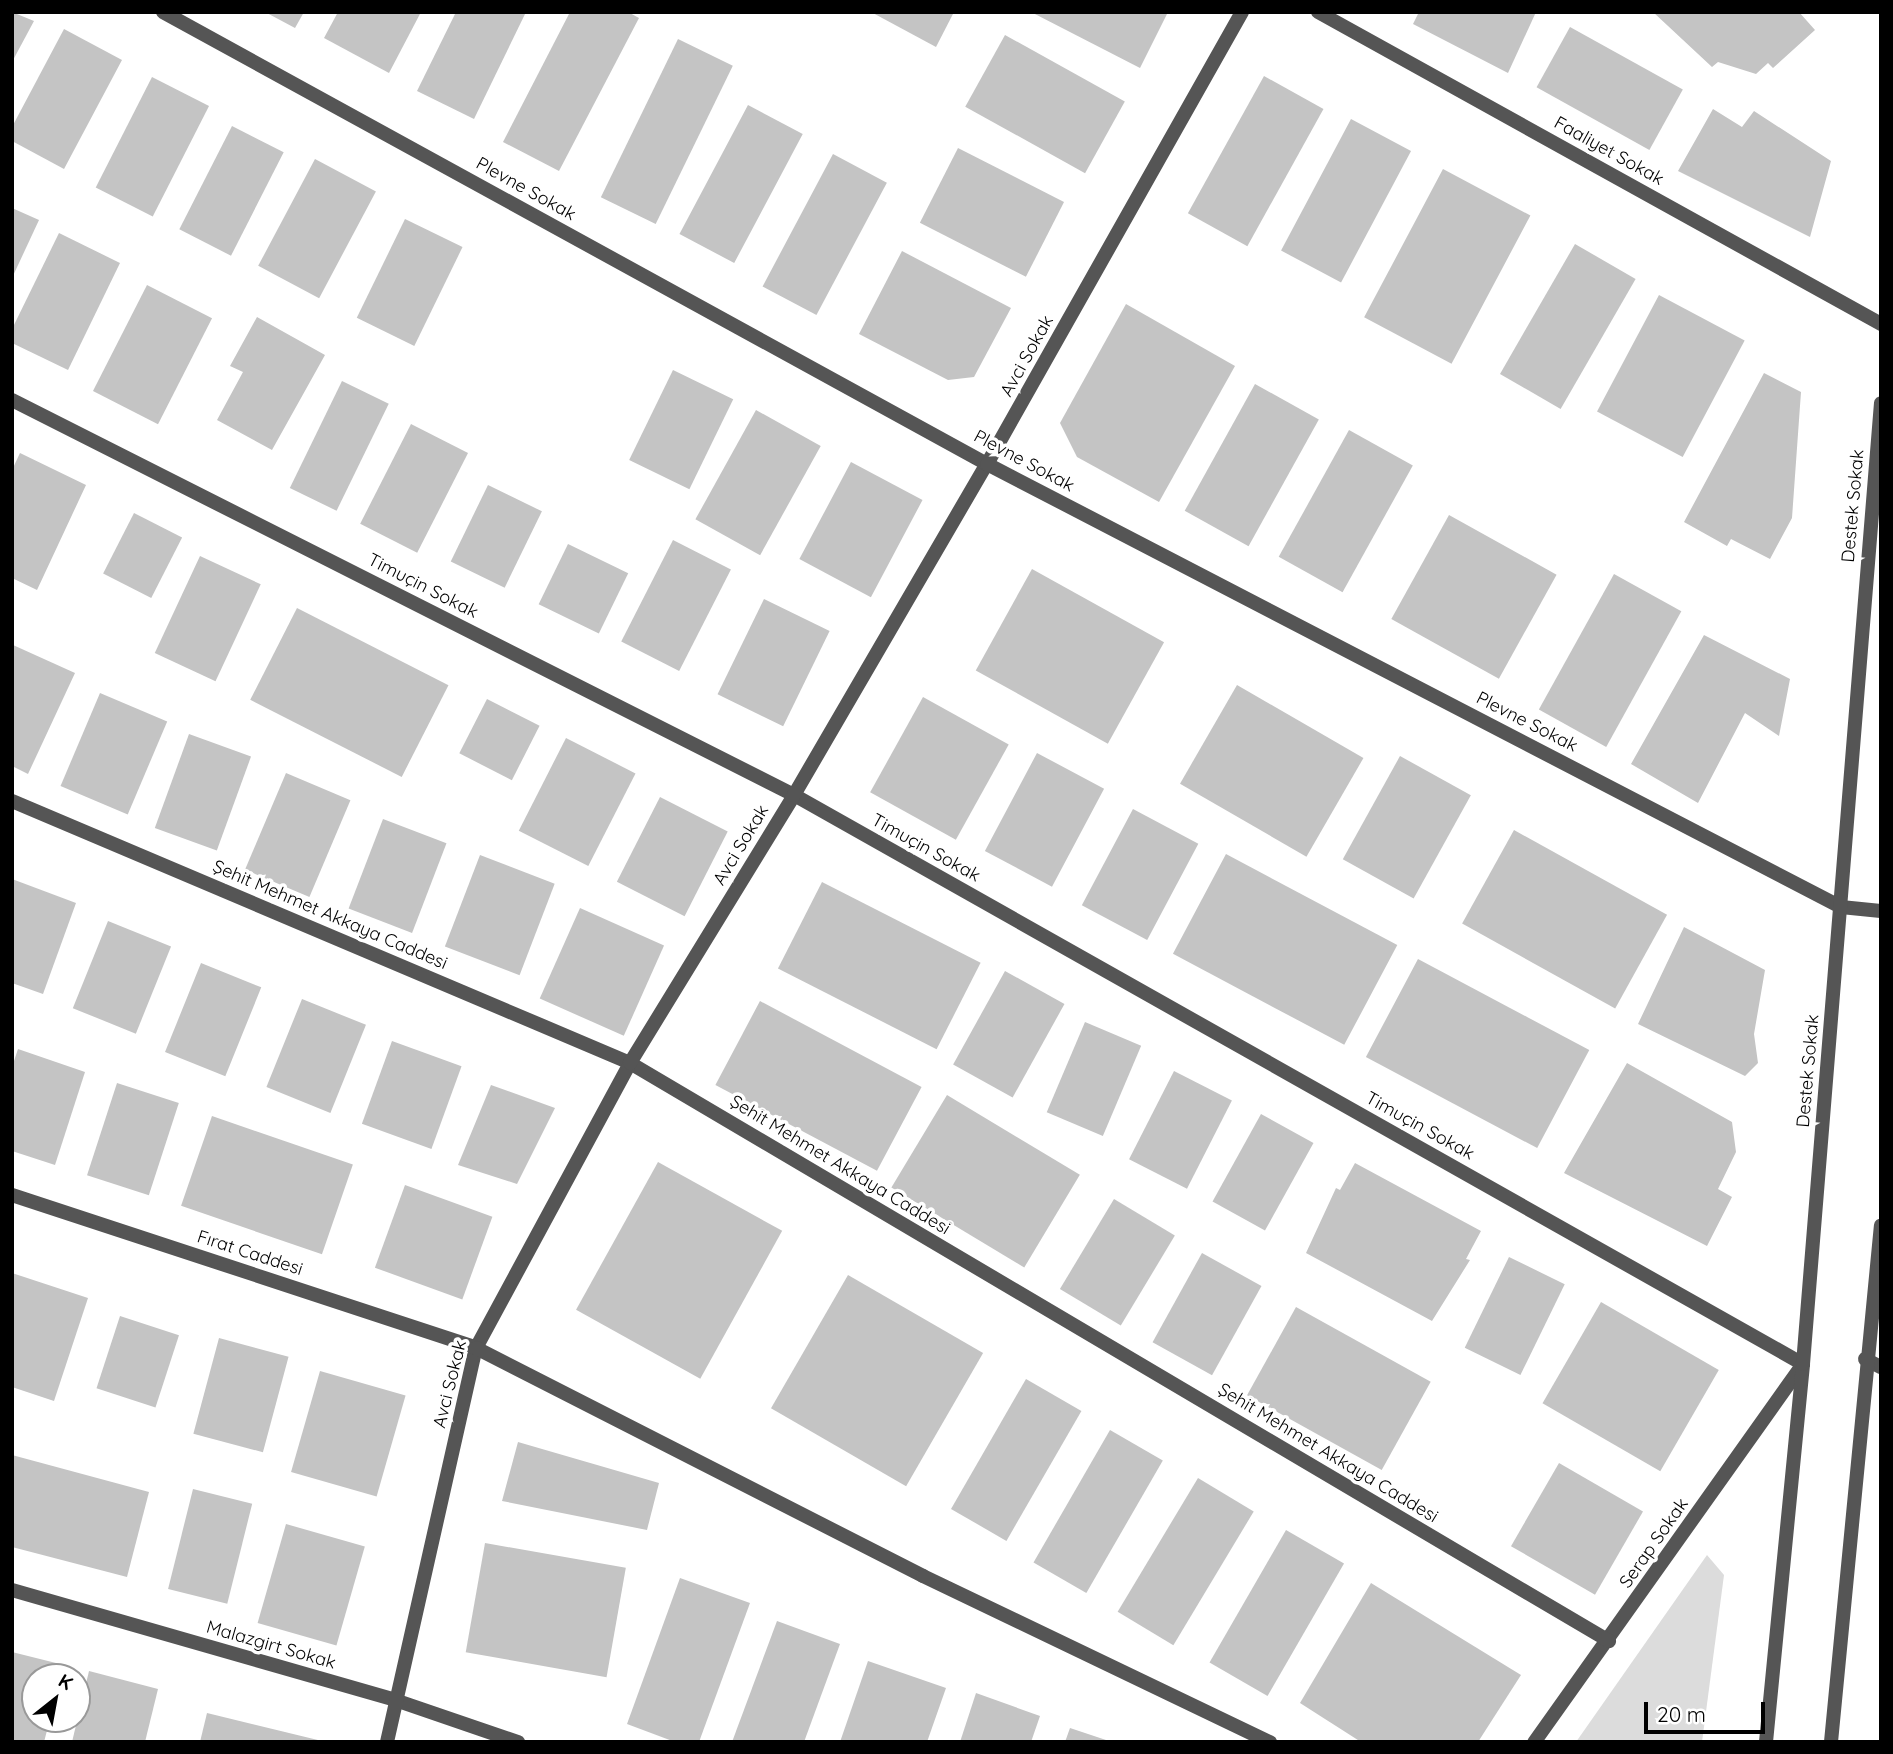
<!DOCTYPE html>
<meta charset="utf-8">
<style>
body{margin:0}
#map{position:relative;width:1893px;height:1754px;overflow:hidden;background:#fff;font-family:Quicksand,sans-serif}
div>[style]{position:absolute}
[style*='--x']{left:calc(var(--x)*1px);top:calc(var(--y)*1px);width:calc(var(--w)*1px);rotate:calc(var(--a)*1deg)}
.green>*{inset:0;background:#dcdcdc}
.building>*{inset:0;background:#c4c4c4;transform-origin:0 0}
.minor>*{height:14px;margin:-7px;padding:0 7px;transform-origin:7px;border-radius:7px;background:#555}
.tertiary>*{height:14px;margin:-7px;padding:0 7px;transform-origin:7px;border-radius:7px;background:#555}
span{translate:-50% -50%;white-space:nowrap;text-align:center;line-height:1.15;-webkit-text-stroke:7px #fff;paint-order:stroke}
.street-label{font-size:18px;color:#000}
.frame{position:absolute;inset:0;border:14px solid #000;pointer-events:none}
.north{position:absolute;left:21px;top:1663px;width:70px;height:70px;box-sizing:border-box;background:#fff;border:2px solid #999;border-radius:50%;rotate:31deg;font-size:19px;font-weight:700;line-height:28px;text-align:center;color:#000}
.north::after{content:'';display:block;margin:auto;width:24px;height:32px;background:#000;clip-path:polygon(50% 0,100% 100%,50% 72%,0 100%)}
.scale{position:absolute;left:1644px;top:1702px;width:121px;height:32px;box-sizing:border-box;border:4px solid #000;border-top:0;padding-left:9px;font-size:21px;line-height:24px;white-space:nowrap;color:#000;-webkit-text-stroke:5px #fff;paint-order:stroke}
</style>
<div id="map">
<div class="green">
<div style="clip-path:polygon(1707px 1555px,1724px 1575px,1702px 1742px,1576px 1742px)"></div>
</div>
<div class="building">
<div style="clip-path:polygon(12px 12px,34px 21px,12px 62px)"></div>
<div style="clip-path:polygon(265px 12px,304px 12px,295px 28px)"></div>
<div style="clip-path:polygon(338px 12px,421px 12px,389px 73px,324px 38px)"></div>
<div style="clip-path:polygon(456px 12px,526px 12px,474px 119px,417px 91px)"></div>
<div style="clip-path:polygon(570px 12px,628px 12px,639px 18px,559px 171px,503px 142px)"></div>
<div style="clip-path:polygon(871px 12px,954px 12px,936px 47px)"></div>
<div style="clip-path:polygon(1031px 12px,1168px 12px,1140px 68px)"></div>
<div style="clip-path:polygon(1419px 12px,1536px 12px,1508px 73px,1413px 24px)"></div>
<div style="clip-path:polygon(1653px 12px,1799px 12px,1815px 30px,1773px 68px,1768px 63px,1756px 74px,1718px 62px,1712px 67px)"></div>
<div style="left:1570px;top:27px;width:129px;height:69px;rotate:29deg"></div>
<div style="clip-path:polygon(64px 29px,122px 60px,64px 169px,12px 141px,12px 127px)"></div>
<div style="left:1005px;top:35px;width:137px;height:82px;rotate:29deg"></div>
<div style="left:678px;top:39px;width:61px;height:176px;rotate:26deg"></div>
<div style="left:1264px;top:76px;width:68px;height:157px;rotate:29deg"></div>
<div style="left:152px;top:77px;width:64px;height:124px;rotate:27deg"></div>
<div style="left:748px;top:105px;width:62px;height:146px;rotate:28deg"></div>
<div style="clip-path:polygon(1713px 109px,1742px 127px,1754px 111px,1831px 161px,1810px 237px,1678px 171px)"></div>
<div style="left:1351px;top:119px;width:68px;height:149px;rotate:28deg"></div>
<div style="left:232px;top:126px;width:58px;height:116px;rotate:27deg"></div>
<div style="left:958px;top:148px;width:119px;height:84px;rotate:27deg"></div>
<div style="left:833px;top:154px;width:61px;height:150px;rotate:28deg"></div>
<div style="left:315px;top:159px;width:69px;height:121px;rotate:28deg"></div>
<div style="left:1443px;top:169px;width:99px;height:168px;rotate:28deg"></div>
<div style="clip-path:polygon(12px 208px,39px 220px,12px 278px)"></div>
<div style="left:405px;top:219px;width:64px;height:110px;rotate:26deg"></div>
<div style="clip-path:polygon(59px 233px,120px 263px,68px 370px,12px 343px,12px 329px)"></div>
<div style="left:1575px;top:244px;width:70px;height:150px;rotate:30deg"></div>
<div style="clip-path:polygon(902px 251px,1011px 308px,974px 377px,948px 380px,859px 334px)"></div>
<div style="left:147px;top:285px;width:73px;height:119px;rotate:27deg"></div>
<div style="left:1659px;top:295px;width:97px;height:132px;rotate:28deg"></div>
<div style="clip-path:polygon(1126px 304px,1235px 366px,1159px 502px,1077px 457px,1060px 423px)"></div>
<div style="clip-path:polygon(257px 317px,325px 355px,272px 450px,217px 420px,243px 372px,230px 366px)"></div>
<div style="left:673px;top:370px;width:67px;height:100px;rotate:26deg"></div>
<div style="clip-path:polygon(1764px 373px,1801px 392px,1792px 518px,1770px 559px,1731px 539px,1727px 546px,1684px 522px)"></div>
<div style="left:342px;top:381px;width:52px;height:119px;rotate:26deg"></div>
<div style="left:1255px;top:384px;width:73px;height:145px;rotate:29deg"></div>
<div style="left:756px;top:410px;width:74px;height:125px;rotate:29deg"></div>
<div style="left:411px;top:424px;width:64px;height:112px;rotate:27deg"></div>
<div style="left:1349px;top:430px;width:73px;height:145px;rotate:29deg"></div>
<div style="clip-path:polygon(20px 453px,86px 485px,37px 590px,12px 578px,12px 470px)"></div>
<div style="left:851px;top:462px;width:81px;height:110px;rotate:28deg"></div>
<div style="left:488px;top:485px;width:60px;height:85px;rotate:26deg"></div>
<div style="left:134px;top:513px;width:54px;height:68px;rotate:27deg"></div>
<div style="left:1449px;top:515px;width:123px;height:119px;rotate:29deg"></div>
<div style="left:673px;top:540px;width:65px;height:114px;rotate:27deg"></div>
<div style="left:568px;top:544px;width:67px;height:67px;rotate:26deg"></div>
<div style="left:200px;top:556px;width:67px;height:107px;rotate:25deg"></div>
<div style="left:1032px;top:569px;width:151px;height:116px;rotate:29deg"></div>
<div style="left:1614px;top:574px;width:77px;height:155px;rotate:29deg"></div>
<div style="left:764px;top:599px;width:73px;height:106px;rotate:26deg"></div>
<div style="left:297px;top:608px;width:170px;height:103px;rotate:27deg"></div>
<div style="clip-path:polygon(1704px 635px,1790px 679px,1779px 736px,1745px 713px,1698px 803px,1631px 764px)"></div>
<div style="clip-path:polygon(13px 645px,75px 673px,28px 774px,12px 766px)"></div>
<div style="left:1237px;top:685px;width:146px;height:114px;rotate:30deg"></div>
<div style="left:100px;top:693px;width:73px;height:101px;rotate:23deg"></div>
<div style="left:923px;top:697px;width:98px;height:109px;rotate:29deg"></div>
<div style="left:487px;top:699px;width:59px;height:61px;rotate:27deg"></div>
<div style="left:189px;top:734px;width:66px;height:100px;rotate:20deg"></div>
<div style="left:566px;top:738px;width:78px;height:104px;rotate:27deg"></div>
<div style="left:1037px;top:753px;width:76px;height:111px;rotate:28deg"></div>
<div style="left:1400px;top:756px;width:81px;height:118px;rotate:29deg"></div>
<div style="left:286px;top:773px;width:70px;height:105px;rotate:23deg"></div>
<div style="left:660px;top:797px;width:76px;height:95px;rotate:27deg"></div>
<div style="left:1133px;top:809px;width:74px;height:109px;rotate:28deg"></div>
<div style="left:383px;top:819px;width:68px;height:96px;rotate:21deg"></div>
<div style="left:1514px;top:830px;width:175px;height:107px;rotate:29deg"></div>
<div style="left:1226px;top:854px;width:194px;height:113px;rotate:28deg"></div>
<div style="left:480px;top:855px;width:80px;height:98px;rotate:21deg"></div>
<div style="clip-path:polygon(12px 879px,76px 903px,43px 994px,12px 983px)"></div>
<div style="left:822px;top:882px;width:178px;height:97px;rotate:27deg"></div>
<div style="left:580px;top:908px;width:92px;height:99px;rotate:24deg"></div>
<div style="left:108px;top:921px;width:68px;height:94px;rotate:22deg"></div>
<div style="clip-path:polygon(1684px 927px,1765px 970px,1754px 1034px,1758px 1063px,1745px 1076px,1638px 1024px)"></div>
<div style="left:1418px;top:959px;width:194px;height:111px;rotate:28deg"></div>
<div style="left:201px;top:963px;width:65px;height:96px;rotate:22deg"></div>
<div style="left:1005px;top:971px;width:68px;height:107px;rotate:29deg"></div>
<div style="left:302px;top:999px;width:69px;height:95px;rotate:22deg"></div>
<div style="left:760px;top:1001px;width:183px;height:95px;rotate:28deg"></div>
<div style="left:1085px;top:1022px;width:61px;height:98px;rotate:23deg"></div>
<div style="left:392px;top:1041px;width:74px;height:88px;rotate:20deg"></div>
<div style="clip-path:polygon(18px 1049px,85px 1072px,55px 1165px,12px 1151px,12px 1067px)"></div>
<div style="clip-path:polygon(1627px 1063px,1732px 1122px,1736px 1152px,1718px 1189px,1732px 1197px,1707px 1246px,1564px 1173px)"></div>
<div style="left:1174px;top:1071px;width:65px;height:99px;rotate:27deg"></div>
<div style="left:117px;top:1083px;width:65px;height:97px;rotate:18deg"></div>
<div style="clip-path:polygon(491px 1085px,555px 1108px,517px 1184px,458px 1165px)"></div>
<div style="left:947px;top:1095px;width:155px;height:108px;rotate:31deg"></div>
<div style="left:1261px;top:1114px;width:60px;height:100px;rotate:29deg"></div>
<div style="left:212px;top:1116px;width:149px;height:95px;rotate:19deg"></div>
<div style="left:658px;top:1162px;width:142px;height:169px;rotate:29deg"></div>
<div style="clip-path:polygon(1355px 1163px,1481px 1231px,1466px 1259px,1470px 1260px,1432px 1321px,1306px 1253px,1336px 1188px,1340px 1190px)"></div>
<div style="left:405px;top:1185px;width:93px;height:88px;rotate:20deg"></div>
<div style="left:1114px;top:1199px;width:71px;height:105px;rotate:31deg"></div>
<div style="left:1202px;top:1253px;width:68px;height:102px;rotate:29deg"></div>
<div style="left:1509px;top:1257px;width:62px;height:101px;rotate:26deg"></div>
<div style="clip-path:polygon(12px 1273px,88px 1298px,54px 1401px,12px 1387px)"></div>
<div style="left:848px;top:1275px;width:156px;height:154px;rotate:30deg"></div>
<div style="left:1601px;top:1302px;width:136px;height:117px;rotate:30deg"></div>
<div style="left:1296px;top:1307px;width:154px;height:101px;rotate:29deg"></div>
<div style="left:120px;top:1316px;width:62px;height:76px;rotate:18deg"></div>
<div style="left:219px;top:1338px;width:72px;height:99px;rotate:15deg"></div>
<div style="left:320px;top:1371px;width:89px;height:105px;rotate:16deg"></div>
<div style="left:1026px;top:1379px;width:64px;height:150px;rotate:30deg"></div>
<div style="left:1110px;top:1430px;width:61px;height:153px;rotate:30deg"></div>
<div style="clip-path:polygon(518px 1442px,659px 1483px,647px 1530px,502px 1501px)"></div>
<div style="clip-path:polygon(12px 1455px,149px 1492px,127px 1577px,12px 1547px)"></div>
<div style="left:1559px;top:1463px;width:97px;height:96px;rotate:30deg"></div>
<div style="left:1198px;top:1478px;width:65px;height:156px;rotate:31deg"></div>
<div style="left:193px;top:1489px;width:61px;height:103px;rotate:14deg"></div>
<div style="left:286px;top:1524px;width:82px;height:103px;rotate:16deg"></div>
<div style="left:1286px;top:1530px;width:67px;height:153px;rotate:30deg"></div>
<div style="left:485px;top:1543px;width:143px;height:111px;rotate:10deg"></div>
<div style="clip-path:polygon(680px 1578px,750px 1603px,699px 1742px,675px 1742px,627px 1724px)"></div>
<div style="clip-path:polygon(1371px 1583px,1521px 1675px,1478px 1742px,1361px 1742px,1300px 1703px)"></div>
<div style="clip-path:polygon(777px 1621px,840px 1644px,804px 1742px,732px 1742px)"></div>
<div style="clip-path:polygon(12px 1652px,64px 1665px,61px 1677px,35px 1677px,35px 1719px,50px 1719px,44px 1742px,12px 1742px)"></div>
<div style="clip-path:polygon(868px 1661px,946px 1688px,927px 1742px,840px 1742px)"></div>
<div style="clip-path:polygon(89px 1671px,158px 1689px,145px 1742px,72px 1742px)"></div>
<div style="clip-path:polygon(976px 1693px,1040px 1716px,1031px 1742px,960px 1742px)"></div>
<div style="clip-path:polygon(207px 1713px,322px 1741px,322px 1742px,200px 1742px)"></div>
<div style="clip-path:polygon(1070px 1728px,1109px 1741px,1109px 1742px,1065px 1742px)"></div>
</div>
<div class="minor">
<div style="--x:1318;--y:12;--w:644;--a:28.99"></div>
<div style="--x:12;--y:400;--w:876;--a:26.8"></div>
<div style="--x:794;--y:795;--w:1158;--a:29.42"></div>
<div style="--x:1803;--y:1364;--w:464;--a:125.4"></div>
<div style="--x:12;--y:801;--w:671;--a:22.97"></div>
<div style="--x:630;--y:1063;--w:1137;--a:30.56"></div>
<div style="--x:1865;--y:1359;--w:18;--a:27"></div>
<div style="--x:12;--y:1590;--w:402;--a:16"></div>
<div style="--x:398;--y:1701;--w:127;--a:18.9"></div>
<div style="--x:387;--y:1742;--w:404;--a:-77.3"></div>
<div style="--x:476;--y:1348;--w:324;--a:-61.6"></div>
<div style="--x:630;--y:1063;--w:314;--a:-58.5"></div>
<div style="--x:794;--y:795;--w:383;--a:-59.8"></div>
<div style="--x:987;--y:464;--w:519;--a:-60.57"></div>
</div>
<div class="tertiary">
<div style="--x:163;--y:12;--w:940;--a:28.75"></div>
<div style="--x:987;--y:464;--w:962;--a:27.42"></div>
<div style="--x:1841;--y:907;--w:40;--a:5.7"></div>
<div style="--x:12;--y:1195;--w:489;--a:18.2"></div>
<div style="--x:476;--y:1348;--w:502;--a:27.02"></div>
<div style="--x:923;--y:1576;--w:385;--a:25.6"></div>
<div style="--x:1766;--y:1742;--w:380;--a:-84.4"></div>
<div style="--x:1803;--y:1364;--w:964;--a:-85.36"></div>
<div style="--x:1831;--y:1742;--w:519;--a:-84.48"></div>
</div>
<div class="street-label">
<span style="left:1609px;top:151px;rotate:29deg">Faaliyet Sokak</span>
<span style="left:526px;top:189px;rotate:29deg">Plevne Sokak</span>
<span style="left:1027px;top:356px;rotate:-61deg">Avci Sokak</span>
<span style="left:1024px;top:461px;rotate:28deg">Plevne Sokak</span>
<span style="left:1853px;top:506px;rotate:-85deg">Destek Sokak</span>
<span style="left:423px;top:586px;rotate:27deg">Timuçin Sokak</span>
<span style="left:1527px;top:722px;rotate:27deg">Plevne Sokak</span>
<span style="left:741px;top:845px;rotate:-59deg">Avci Sokak</span>
<span style="left:926px;top:848px;rotate:29deg">Timuçin Sokak</span>
<span style="left:330px;top:915px;rotate:23deg">Şehit Mehmet Akkaya Caddesi</span>
<span style="left:1808px;top:1071px;rotate:-85deg">Destek Sokak</span>
<span style="left:1420px;top:1126px;rotate:29deg">Timuçin Sokak</span>
<span style="left:840px;top:1165px;rotate:31deg">Şehit Mehmet Akkaya Caddesi</span>
<span style="left:250px;top:1253px;rotate:18deg">Fırat Caddesi</span>
<span style="left:450px;top:1384px;rotate:-76deg">Avci Sokak</span>
<span style="left:1328px;top:1453px;rotate:31deg">Şehit Mehmet Akkaya Caddesi</span>
<span style="left:1654px;top:1543px;rotate:-55deg">Serap Sokak</span>
<span style="left:271px;top:1645px;rotate:16deg">Malazgirt Sokak</span>
</div>
<div class="frame"></div>
<div class="north">K</div>
<div class="scale">20 m</div>
</div>
